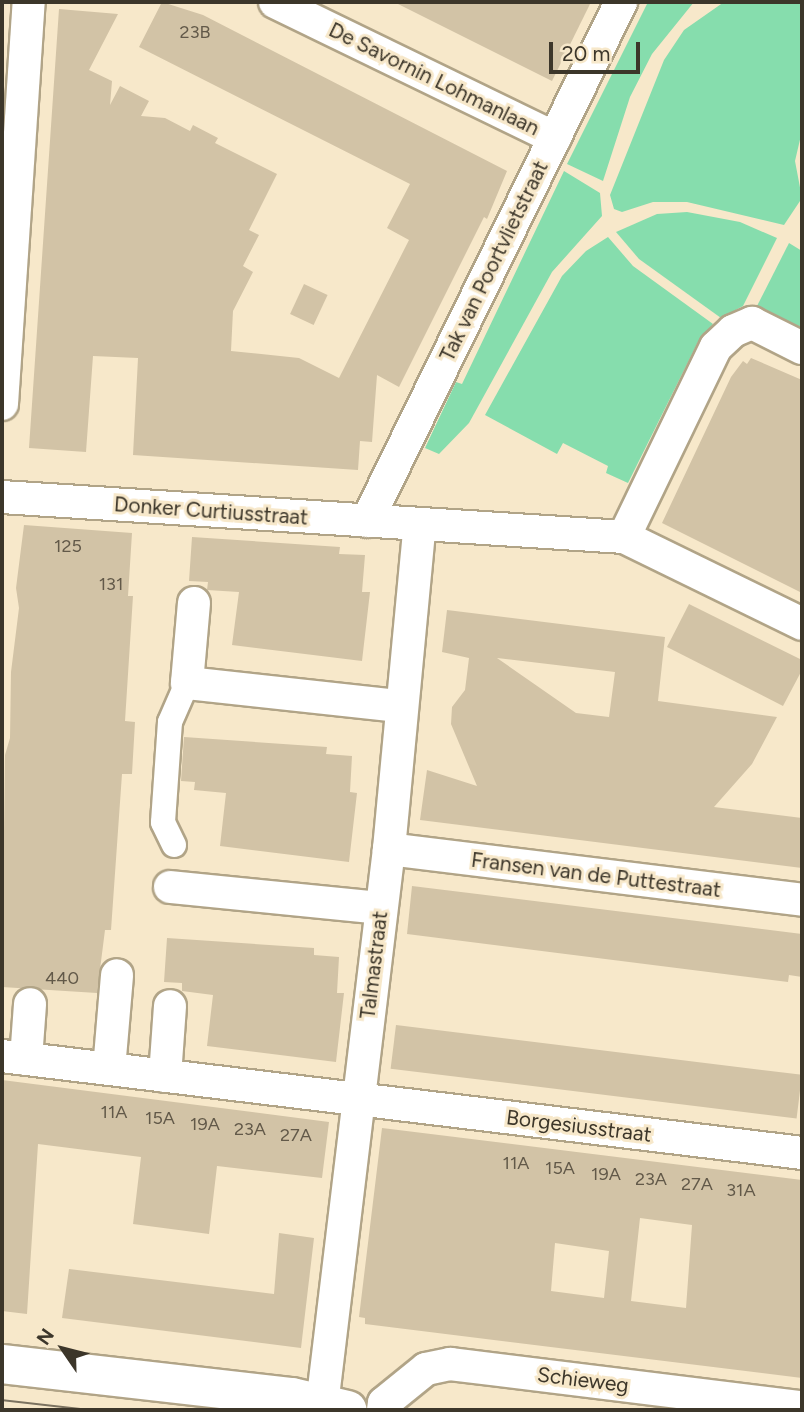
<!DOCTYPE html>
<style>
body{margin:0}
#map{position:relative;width:804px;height:1412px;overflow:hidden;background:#f7e8ca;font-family:Figtree,sans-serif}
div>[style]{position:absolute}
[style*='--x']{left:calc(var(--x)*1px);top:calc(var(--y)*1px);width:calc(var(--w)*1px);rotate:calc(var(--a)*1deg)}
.green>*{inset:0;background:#86ddad}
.building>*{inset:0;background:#d2c3a6;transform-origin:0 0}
.roads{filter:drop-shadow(2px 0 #b1a487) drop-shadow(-2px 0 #b1a487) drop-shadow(0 2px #b1a487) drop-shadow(0 -2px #b1a487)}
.pedestrian>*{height:24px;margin:-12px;padding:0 12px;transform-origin:12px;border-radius:12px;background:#fff}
.minor>*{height:32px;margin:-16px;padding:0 16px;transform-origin:16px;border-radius:16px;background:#fff}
.secondary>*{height:38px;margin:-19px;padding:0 19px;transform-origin:19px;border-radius:19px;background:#fff}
.tram>*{height:2px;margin:-1px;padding:0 1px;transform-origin:1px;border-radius:1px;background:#7b7260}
span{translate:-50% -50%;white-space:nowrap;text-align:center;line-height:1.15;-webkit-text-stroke:6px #f7e8ca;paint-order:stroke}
.number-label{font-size:18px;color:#625949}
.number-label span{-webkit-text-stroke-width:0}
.street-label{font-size:21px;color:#3c362a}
.frame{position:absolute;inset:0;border:4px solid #3c362a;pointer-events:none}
.north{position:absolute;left:28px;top:1314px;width:70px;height:70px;-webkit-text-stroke:5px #f7e8ca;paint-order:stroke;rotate:305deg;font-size:19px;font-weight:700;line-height:28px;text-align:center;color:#3c362a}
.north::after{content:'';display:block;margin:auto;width:24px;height:32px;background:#3c362a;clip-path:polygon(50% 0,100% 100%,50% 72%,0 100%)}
.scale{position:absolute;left:549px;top:42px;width:91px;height:32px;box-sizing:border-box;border:4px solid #3c362a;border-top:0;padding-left:9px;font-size:21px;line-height:24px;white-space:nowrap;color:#3c362a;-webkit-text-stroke:5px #f7e8ca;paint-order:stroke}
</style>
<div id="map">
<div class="green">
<div style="clip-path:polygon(648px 2px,694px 2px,652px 54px,630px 97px,603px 181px,567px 164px)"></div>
<div style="clip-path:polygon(724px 2px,802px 2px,802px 131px,795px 161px,802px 198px,784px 225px,687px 202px,653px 202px,622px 212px,614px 209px,610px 195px,664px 60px,684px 30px)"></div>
<div style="clip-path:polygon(564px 171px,600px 193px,602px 216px,552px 272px,469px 423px,439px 454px,425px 448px,456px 382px,462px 384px)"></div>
<div style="clip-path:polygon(687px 212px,740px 222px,777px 238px,743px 306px,721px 318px,639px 259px,616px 232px,657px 214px)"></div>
<div style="clip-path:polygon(608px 237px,633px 266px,713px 324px,698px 342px,628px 483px,606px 473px,608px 466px,563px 443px,557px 454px,485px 415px,562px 276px,586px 251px)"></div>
<div style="clip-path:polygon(789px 243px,802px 251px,802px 329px,757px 306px)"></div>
</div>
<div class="building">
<div style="clip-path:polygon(162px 2px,203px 15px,507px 171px,487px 219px,484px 217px,399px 387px,377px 375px,372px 442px,360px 441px,358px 470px,133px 455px,138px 358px,93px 356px,86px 452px,29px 448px,59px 9px,118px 14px,89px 70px,112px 81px,110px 105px,120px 86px,149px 101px,141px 116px,165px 118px,190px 131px,193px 125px,218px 138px,215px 143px,277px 174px,249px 230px,259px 235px,243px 266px,253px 272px,233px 311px,231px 351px,299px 358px,339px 378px,409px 240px,387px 228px,410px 184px,139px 47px)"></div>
<div style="clip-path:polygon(394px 2px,591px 2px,552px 81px)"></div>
<div style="left:304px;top:284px;width:26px;height:33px;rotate:25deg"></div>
<div style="clip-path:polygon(751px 358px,802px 380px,802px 593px,662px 523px,731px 377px,743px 361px,747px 364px)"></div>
<div style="clip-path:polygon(24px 525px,132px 533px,128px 596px,133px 596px,125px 721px,135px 722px,132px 774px,122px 774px,111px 930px,105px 930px,97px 993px,2px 987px,5px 755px,10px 738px,11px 672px,19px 608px,16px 588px)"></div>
<div style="clip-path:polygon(192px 537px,340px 547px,339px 554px,365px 555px,362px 592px,370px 592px,362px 661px,232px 645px,239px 592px,207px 590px,208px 582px,189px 581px)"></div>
<div style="clip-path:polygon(689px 604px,802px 660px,802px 670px,783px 706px,667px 647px)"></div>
<div style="clip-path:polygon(evenodd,447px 610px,665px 637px,658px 701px,777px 717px,752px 764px,714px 807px,802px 818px,802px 868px,420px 820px,427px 770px,477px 786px,451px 724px,452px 707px,465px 690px,469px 658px,442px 652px,447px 610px,497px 658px,615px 672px,609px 717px,576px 713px,497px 658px)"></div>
<div style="clip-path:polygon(184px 737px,327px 747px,326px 754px,352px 756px,350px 792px,357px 793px,349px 862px,220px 846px,226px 793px,194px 790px,195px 782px,181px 781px)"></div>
<div style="clip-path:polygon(412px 886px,802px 934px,802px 977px,789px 975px,788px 982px,407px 934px)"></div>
<div style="clip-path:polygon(167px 938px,314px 948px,314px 955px,339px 957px,337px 993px,344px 993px,336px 1062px,207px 1046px,213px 995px,182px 991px,182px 983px,164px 982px)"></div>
<div style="left:396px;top:1025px;width:409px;height:44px;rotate:7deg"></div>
<div style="clip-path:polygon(2px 1080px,329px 1122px,322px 1178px,217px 1166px,209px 1234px,133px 1224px,141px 1157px,38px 1144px,27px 1314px,2px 1311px)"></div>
<div style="clip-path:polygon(evenodd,382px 1128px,802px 1180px,802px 1378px,365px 1324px,365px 1318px,359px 1317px,382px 1128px,640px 1218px,692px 1225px,686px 1308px,631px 1301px,640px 1218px,382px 1128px,555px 1243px,609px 1251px,604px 1298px,551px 1291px,555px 1243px)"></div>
<div style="clip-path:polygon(279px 1233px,314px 1238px,301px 1348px,62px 1318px,69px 1269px,274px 1294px)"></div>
</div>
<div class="roads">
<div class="pedestrian">
<div style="--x:174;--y:845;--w:25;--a:-116"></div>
<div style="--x:163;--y:822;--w:100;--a:-86"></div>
<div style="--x:170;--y:722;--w:43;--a:-66.4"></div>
</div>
<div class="minor">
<div style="--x:275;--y:2;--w:311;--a:25.9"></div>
<div style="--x:2;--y:404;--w:403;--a:-86.2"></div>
<div style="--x:2;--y:497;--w:623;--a:3.68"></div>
<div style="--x:624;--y:537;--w:198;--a:26"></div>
<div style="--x:367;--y:521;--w:578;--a:-63.92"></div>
<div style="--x:624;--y:537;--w:211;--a:-64.2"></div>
<div style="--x:716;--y:347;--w:23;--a:-43"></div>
<div style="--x:733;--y:331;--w:21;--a:-23"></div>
<div style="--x:752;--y:323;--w:56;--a:26.6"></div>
<div style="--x:194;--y:603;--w:80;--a:95"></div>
<div style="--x:187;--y:683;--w:214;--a:6.2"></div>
<div style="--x:389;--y:849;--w:416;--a:7"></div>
<div style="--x:170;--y:887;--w:212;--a:5.7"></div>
<div style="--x:2;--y:1056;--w:806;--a:6.91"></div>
<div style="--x:26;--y:1059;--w:55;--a:-85.8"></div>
<div style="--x:109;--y:1069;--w:94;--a:-85.1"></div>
<div style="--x:165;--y:1076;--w:70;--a:-85.9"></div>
<div style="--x:322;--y:1405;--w:560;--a:-83.13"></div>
<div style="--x:389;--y:849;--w:326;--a:-84.6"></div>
<div style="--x:383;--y:1410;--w:7;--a:-82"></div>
<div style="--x:384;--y:1403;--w:54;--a:-39"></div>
<div style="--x:426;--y:1369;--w:25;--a:-12"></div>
<div style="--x:450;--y:1364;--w:355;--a:7"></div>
</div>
<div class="secondary">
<div style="--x:2;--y:1364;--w:292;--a:6.5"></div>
<div style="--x:292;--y:1397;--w:57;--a:13.1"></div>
</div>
</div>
<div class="tram">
<div style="--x:2;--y:1400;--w:89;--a:6.5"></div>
</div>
<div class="number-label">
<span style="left:195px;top:32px">23B</span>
<span style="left:68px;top:546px">125</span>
<span style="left:111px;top:584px">131</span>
<span style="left:62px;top:978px">440</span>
<span style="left:114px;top:1112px">11A</span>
<span style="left:160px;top:1118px">15A</span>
<span style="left:205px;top:1124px">19A</span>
<span style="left:250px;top:1129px">23A</span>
<span style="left:296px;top:1135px">27A</span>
<span style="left:516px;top:1163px">11A</span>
<span style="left:560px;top:1168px">15A</span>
<span style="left:606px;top:1174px">19A</span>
<span style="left:651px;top:1179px">23A</span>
<span style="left:697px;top:1184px">27A</span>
<span style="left:741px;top:1190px">31A</span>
</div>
<div class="street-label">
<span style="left:434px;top:79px;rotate:26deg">De Savornin Lohmanlaan</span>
<span style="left:494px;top:261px;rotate:-64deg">Tak van Poortvlietstraat</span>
<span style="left:211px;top:511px;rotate:4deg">Donker Curtiusstraat</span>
<span style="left:596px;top:875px;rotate:7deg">Fransen van de Puttestraat</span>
<span style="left:374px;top:965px;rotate:-83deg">Talmastraat</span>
<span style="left:579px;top:1126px;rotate:7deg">Borgesiusstraat</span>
<span style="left:583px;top:1380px;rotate:7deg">Schieweg</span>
</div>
<div class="frame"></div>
<div class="north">N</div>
<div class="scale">20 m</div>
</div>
